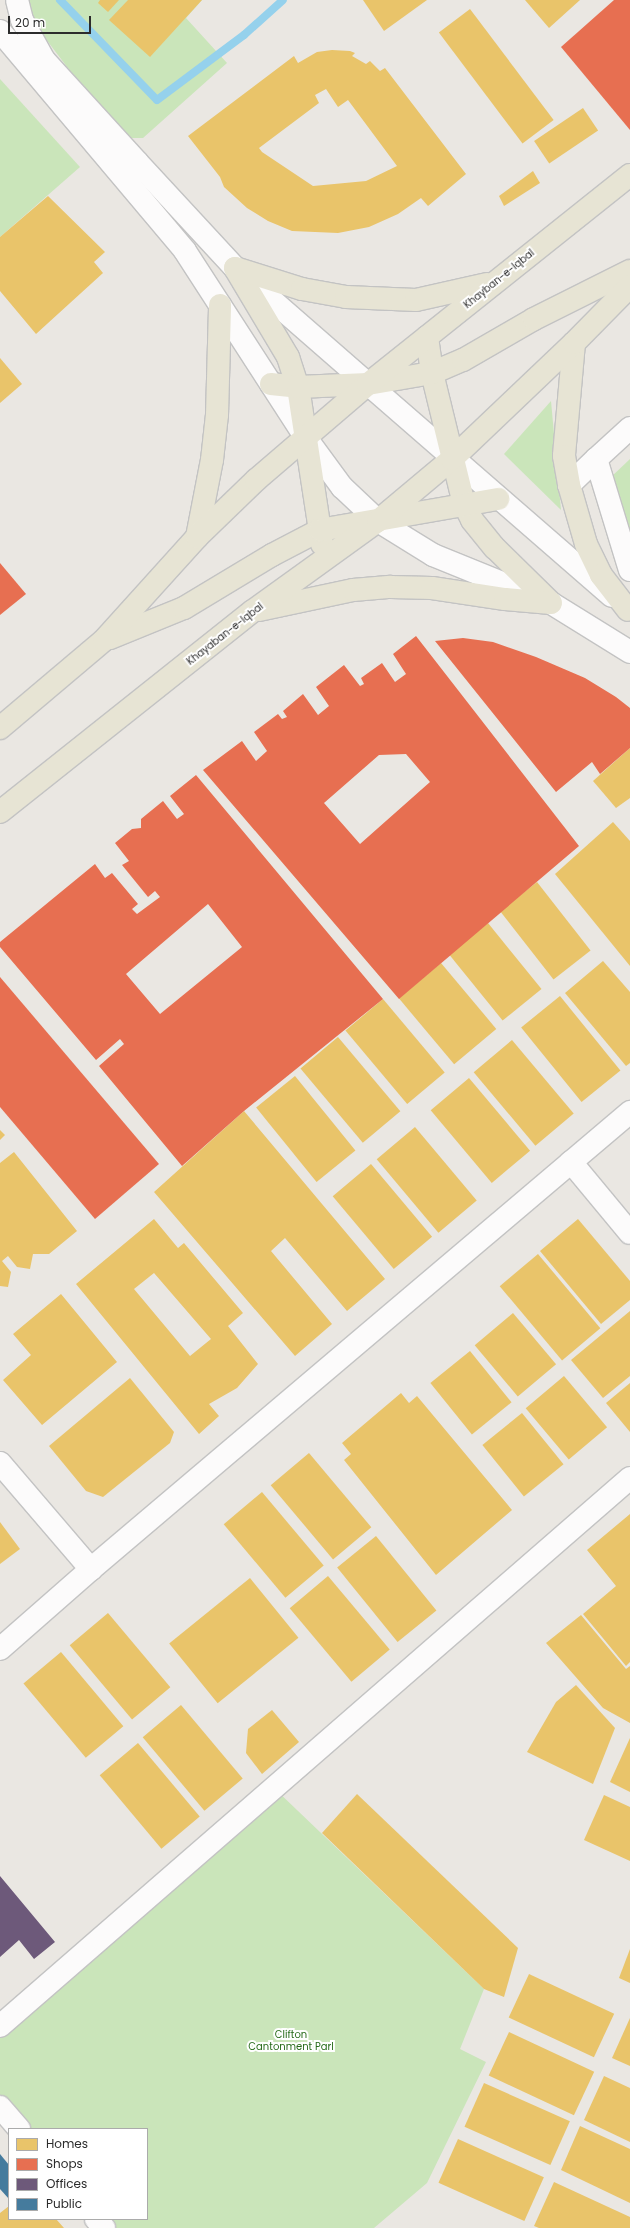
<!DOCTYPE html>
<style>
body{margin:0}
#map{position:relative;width:630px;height:2228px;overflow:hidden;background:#eae7e2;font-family:Poppins,sans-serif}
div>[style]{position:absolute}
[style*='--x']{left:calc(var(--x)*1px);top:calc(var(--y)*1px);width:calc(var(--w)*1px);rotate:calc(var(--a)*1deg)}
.green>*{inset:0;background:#cae5ba}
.homes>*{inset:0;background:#e9c46a;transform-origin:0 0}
.shops>*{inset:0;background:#e76f51}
.offices>*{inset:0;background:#6d597a}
.public>*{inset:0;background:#457b9d}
.stream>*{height:8px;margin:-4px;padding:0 4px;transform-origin:4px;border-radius:4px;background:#95d1ec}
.roads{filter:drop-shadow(1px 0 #c3c3c3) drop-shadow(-1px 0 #c3c3c3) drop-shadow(0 1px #c3c3c3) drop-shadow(0 -1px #c3c3c3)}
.street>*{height:22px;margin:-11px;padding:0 11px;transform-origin:11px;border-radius:11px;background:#fcfbfb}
.secondary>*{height:22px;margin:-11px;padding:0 11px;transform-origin:11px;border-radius:11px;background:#fcfbfb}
.primary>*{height:22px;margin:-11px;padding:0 11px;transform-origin:11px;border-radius:11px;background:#e7e4d4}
span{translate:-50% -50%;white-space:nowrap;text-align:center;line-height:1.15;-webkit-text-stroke:4px #fff;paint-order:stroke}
.street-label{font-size:10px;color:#2c2c2c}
.park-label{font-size:10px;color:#276b1a}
.legend{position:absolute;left:8px;top:2128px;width:140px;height:92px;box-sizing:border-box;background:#fff;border:1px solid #ababab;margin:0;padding:5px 7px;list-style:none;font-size:12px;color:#2c2c2c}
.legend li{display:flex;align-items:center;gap:8px;height:20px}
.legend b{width:20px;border:1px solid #ababab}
.scale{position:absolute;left:8px;top:16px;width:83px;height:18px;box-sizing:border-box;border:2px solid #2c2c2c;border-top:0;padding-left:5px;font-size:12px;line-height:14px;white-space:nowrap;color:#2c2c2c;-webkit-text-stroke:3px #fff;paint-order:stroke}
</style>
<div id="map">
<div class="green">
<div style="clip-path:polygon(29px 0,202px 0,186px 18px,227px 63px,143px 138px,121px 138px,36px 26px)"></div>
<div style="clip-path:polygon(0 79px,80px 167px,0 237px)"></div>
<div style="clip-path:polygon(551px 401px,561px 510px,504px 454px)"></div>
<div style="clip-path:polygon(630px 459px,630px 536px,610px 478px)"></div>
<div style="clip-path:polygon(274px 1788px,484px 1989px,460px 2049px,486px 2062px,427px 2183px,374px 2228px,104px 2228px,96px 2219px,147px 2219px,147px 2129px,19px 2129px,0 2107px,0 2026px)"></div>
</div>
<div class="homes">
<div style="clip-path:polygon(100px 0,119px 0,108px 12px,98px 3px)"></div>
<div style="clip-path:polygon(128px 0,202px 0,150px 57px,109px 20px)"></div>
<div style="clip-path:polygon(363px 0,427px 0,384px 31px)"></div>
<div style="clip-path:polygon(525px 0,580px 0,549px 28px)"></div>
<div style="left:470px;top:9px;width:139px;height:39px;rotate:53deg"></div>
<div style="clip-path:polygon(evenodd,332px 50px,350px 51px,355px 53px,352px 56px,366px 64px,370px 61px,380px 71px,385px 68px,466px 174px,428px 206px,421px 198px,398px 214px,369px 227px,338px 233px,292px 231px,268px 221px,247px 208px,224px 187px,220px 177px,188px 136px,294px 56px,298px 63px,317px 52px,332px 50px,326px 89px,338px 107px,348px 100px,397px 166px,366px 181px,313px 186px,262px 152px,259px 148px,319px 103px,315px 95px,326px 89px)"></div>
<div style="left:583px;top:108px;width:27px;height:59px;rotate:56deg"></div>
<div style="clip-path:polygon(533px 171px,540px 183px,504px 206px,499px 196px)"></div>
<div style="clip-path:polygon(48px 196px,105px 252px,94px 262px,103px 273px,36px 334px,0 291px,0 237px)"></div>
<div style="clip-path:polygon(0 358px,22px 384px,0 403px)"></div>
<div style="clip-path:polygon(630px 748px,630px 798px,616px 808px,593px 781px)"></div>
<div style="clip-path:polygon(613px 822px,630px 841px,630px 966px,555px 874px)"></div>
<div style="left:537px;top:882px;width:87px;height:47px;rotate:52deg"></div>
<div style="left:488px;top:923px;width:85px;height:50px;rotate:51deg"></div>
<div style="clip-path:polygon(603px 961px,630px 992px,630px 1063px,626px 1066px,565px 993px)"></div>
<div style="left:441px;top:963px;width:86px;height:55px;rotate:50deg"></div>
<div style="left:560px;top:996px;width:96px;height:50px;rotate:51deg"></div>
<div style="left:383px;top:999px;width:96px;height:49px;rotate:50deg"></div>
<div style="left:338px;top:1037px;width:97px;height:49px;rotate:50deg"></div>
<div style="left:512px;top:1040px;width:96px;height:50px;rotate:50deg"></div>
<div style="left:295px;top:1076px;width:96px;height:50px;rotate:51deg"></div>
<div style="left:469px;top:1078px;width:95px;height:50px;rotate:50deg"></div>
<div style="clip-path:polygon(244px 1111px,385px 1279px,347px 1311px,285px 1238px,271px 1251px,332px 1324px,295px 1356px,154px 1192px)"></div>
<div style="left:415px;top:1127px;width:96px;height:50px;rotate:50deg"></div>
<div style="clip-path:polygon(0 1130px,5px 1135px,0 1140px)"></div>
<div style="clip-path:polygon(14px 1152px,77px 1231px,49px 1254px,33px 1254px,30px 1269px,17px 1267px,8px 1256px,2px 1261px,11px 1272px,8px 1287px,0 1286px,0 1163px)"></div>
<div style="left:371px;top:1164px;width:95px;height:50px;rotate:50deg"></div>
<div style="clip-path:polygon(evenodd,154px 1219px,178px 1248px,184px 1243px,243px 1313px,228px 1326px,258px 1364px,237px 1388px,209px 1404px,219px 1416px,199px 1434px,76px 1284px,154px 1219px,154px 1273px,211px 1339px,190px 1356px,134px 1289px,154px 1273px)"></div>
<div style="clip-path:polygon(578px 1219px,630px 1281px,630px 1300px,601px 1324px,540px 1251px)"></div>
<div style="left:538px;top:1254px;width:97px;height:50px;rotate:50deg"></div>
<div style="clip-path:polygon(61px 1294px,117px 1362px,42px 1425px,3px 1380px,31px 1355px,13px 1334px)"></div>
<div style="clip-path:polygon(630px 1311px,630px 1376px,603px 1398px,571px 1360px)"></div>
<div style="left:513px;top:1313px;width:67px;height:50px;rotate:50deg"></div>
<div style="left:470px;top:1351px;width:66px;height:51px;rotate:51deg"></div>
<div style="left:564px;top:1376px;width:67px;height:50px;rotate:50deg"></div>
<div style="clip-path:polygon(130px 1378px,174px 1432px,170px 1443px,103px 1497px,86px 1491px,49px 1446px)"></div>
<div style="clip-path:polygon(630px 1383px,630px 1432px,606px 1403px)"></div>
<div style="clip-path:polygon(401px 1393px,409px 1403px,417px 1396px,512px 1510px,436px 1575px,344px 1460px,351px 1454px,342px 1443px)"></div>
<div style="left:522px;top:1413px;width:66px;height:51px;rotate:51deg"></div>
<div style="left:309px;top:1453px;width:97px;height:50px;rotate:50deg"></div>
<div style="left:262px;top:1492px;width:96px;height:50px;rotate:50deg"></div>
<div style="clip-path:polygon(630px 1514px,630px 1662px,626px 1666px,583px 1614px,616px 1586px,587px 1550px)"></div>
<div style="clip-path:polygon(0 1522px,20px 1549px,0 1564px)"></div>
<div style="left:376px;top:1536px;width:96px;height:50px;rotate:51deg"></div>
<div style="left:328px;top:1576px;width:96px;height:50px;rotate:50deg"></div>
<div style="left:250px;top:1578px;width:77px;height:104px;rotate:51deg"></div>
<div style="left:108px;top:1613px;width:97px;height:50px;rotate:50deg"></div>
<div style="clip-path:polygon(581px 1615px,626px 1669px,630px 1666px,630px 1723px,603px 1708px,546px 1643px)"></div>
<div style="left:61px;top:1652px;width:97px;height:49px;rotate:50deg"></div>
<div style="clip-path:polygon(576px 1685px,615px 1728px,593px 1784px,527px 1752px,556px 1702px)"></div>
<div style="left:181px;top:1705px;width:96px;height:50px;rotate:50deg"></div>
<div style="clip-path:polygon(272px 1710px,299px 1742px,262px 1774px,246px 1753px,248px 1729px)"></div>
<div style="clip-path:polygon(630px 1738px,630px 1792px,610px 1782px)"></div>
<div style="left:138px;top:1743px;width:96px;height:50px;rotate:50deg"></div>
<div style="clip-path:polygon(357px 1794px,518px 1948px,504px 1997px,484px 1989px,322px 1833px)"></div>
<div style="clip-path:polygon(604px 1795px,630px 1807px,630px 1861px,584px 1840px)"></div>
<div style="clip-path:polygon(630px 1949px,630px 1983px,619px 1978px)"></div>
<div style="left:529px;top:1974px;width:94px;height:48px;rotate:25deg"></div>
<div style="clip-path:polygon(630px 2018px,630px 2066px,612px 2058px)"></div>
<div style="left:509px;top:2032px;width:94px;height:48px;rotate:25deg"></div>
<div style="clip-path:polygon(604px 2076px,630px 2088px,630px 2142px,584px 2120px)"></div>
<div style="left:484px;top:2083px;width:94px;height:48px;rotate:24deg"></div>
<div style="clip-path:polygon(580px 2126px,630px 2149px,630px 2203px,561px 2170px)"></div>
<div style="left:458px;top:2139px;width:94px;height:48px;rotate:24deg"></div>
<div style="clip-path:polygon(554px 2182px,630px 2217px,630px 2228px,539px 2228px,534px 2226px)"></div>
<div style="clip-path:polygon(9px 2206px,9px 2219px,56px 2219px,64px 2228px,0 2228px,0 2213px)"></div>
</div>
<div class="shops">
<div style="clip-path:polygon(614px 0,630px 0,630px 130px,561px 47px)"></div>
<div style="clip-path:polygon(0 563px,26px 594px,0 615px)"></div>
<div style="clip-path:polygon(evenodd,416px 636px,579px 846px,399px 999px,203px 770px,242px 741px,256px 761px,267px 751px,254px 732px,278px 714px,282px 719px,287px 717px,283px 711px,303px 694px,318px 715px,329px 706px,316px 687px,344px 665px,360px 686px,364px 684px,361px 678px,382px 663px,395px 682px,406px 674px,393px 654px,416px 636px,406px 754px,430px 782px,360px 844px,324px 803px,379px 755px,406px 754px)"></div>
<div style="clip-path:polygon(463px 638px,493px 642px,536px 657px,585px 678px,616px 697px,630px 708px,630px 748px,600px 774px,592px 762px,556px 792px,435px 641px)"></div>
<div style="clip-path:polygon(evenodd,196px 775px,383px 999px,244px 1111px,182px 1166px,99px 1066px,124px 1044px,120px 1039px,96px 1060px,0 947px,0 942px,95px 864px,105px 878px,112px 873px,138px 904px,132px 909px,137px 914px,160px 897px,155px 891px,148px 897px,122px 865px,129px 861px,115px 843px,132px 829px,141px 828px,141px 819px,163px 801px,177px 819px,184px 814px,170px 796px,196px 775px,208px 904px,242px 947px,160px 1014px,126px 974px,208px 904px)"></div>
<div style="clip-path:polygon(0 977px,159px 1164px,95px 1219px,0 1107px)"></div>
</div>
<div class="offices">
<div style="clip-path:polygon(0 1876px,55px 1942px,34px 1959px,19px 1940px,0 1957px)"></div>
</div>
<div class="public">
<div style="clip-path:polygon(0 2154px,9px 2165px,9px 2199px,0 2189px)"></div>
</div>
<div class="stream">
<div style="--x:60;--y:0;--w:139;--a:45.9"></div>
<div style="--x:157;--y:100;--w:109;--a:-36.8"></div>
<div style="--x:244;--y:35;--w:52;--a:-41.9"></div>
</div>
<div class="roads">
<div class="street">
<div style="--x:17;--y:0;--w:21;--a:76"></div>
<div style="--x:22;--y:20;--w:46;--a:61.2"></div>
<div style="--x:44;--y:60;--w:138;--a:47.6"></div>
<div style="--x:137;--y:162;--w:144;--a:47.2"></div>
<div style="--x:235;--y:268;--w:176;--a:41.1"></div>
<div style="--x:0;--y:31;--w:287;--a:49.9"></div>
<div style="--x:185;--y:251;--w:223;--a:57.1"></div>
<div style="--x:630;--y:428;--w:46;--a:137.6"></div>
<div style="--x:596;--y:459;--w:116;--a:73"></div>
<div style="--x:569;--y:485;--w:37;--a:-44"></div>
<div style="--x:571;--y:1162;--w:92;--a:50.3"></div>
<div style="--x:0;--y:1463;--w:140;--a:49.4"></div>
<div style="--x:0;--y:1649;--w:121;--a:-41.3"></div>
<div style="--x:91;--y:1569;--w:707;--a:-40.29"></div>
<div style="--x:0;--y:2026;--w:835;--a:-41.02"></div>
<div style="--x:0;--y:2107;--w:29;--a:49"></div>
<div style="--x:96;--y:2219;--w:12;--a:48"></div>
</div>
<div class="secondary">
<div style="--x:368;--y:384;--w:323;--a:41"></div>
<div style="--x:306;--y:438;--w:61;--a:53.7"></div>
<div style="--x:342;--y:487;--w:50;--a:43.4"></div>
<div style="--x:378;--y:521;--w:65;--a:31.7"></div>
<div style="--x:433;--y:555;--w:127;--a:22.1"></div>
<div style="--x:551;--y:603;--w:93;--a:31.8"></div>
</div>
<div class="primary">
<div style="--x:235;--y:268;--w:104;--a:59.2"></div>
<div style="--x:288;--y:357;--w:32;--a:72"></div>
<div style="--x:298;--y:387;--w:159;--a:81.3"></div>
<div style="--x:235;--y:268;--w:70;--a:17.4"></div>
<div style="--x:302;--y:289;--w:45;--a:10.3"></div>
<div style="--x:346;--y:297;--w:70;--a:2.5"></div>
<div style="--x:416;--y:300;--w:73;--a:-12.7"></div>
<div style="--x:427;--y:337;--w:36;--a:82"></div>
<div style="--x:432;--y:373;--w:135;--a:76.3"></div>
<div style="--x:464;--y:504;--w:18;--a:63"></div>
<div style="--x:472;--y:520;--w:36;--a:51"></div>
<div style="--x:495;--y:548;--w:78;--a:44.5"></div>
<div style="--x:574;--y:343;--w:113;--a:95.1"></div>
<div style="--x:564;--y:456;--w:29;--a:80"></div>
<div style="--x:569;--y:485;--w:61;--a:73.9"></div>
<div style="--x:586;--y:544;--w:34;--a:64"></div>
<div style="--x:601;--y:575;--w:44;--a:52.4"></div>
<div style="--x:271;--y:384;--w:27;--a:6"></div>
<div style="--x:298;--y:387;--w:70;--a:-2.5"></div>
<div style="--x:368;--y:384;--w:65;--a:-9.8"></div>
<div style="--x:432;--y:373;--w:34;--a:-23"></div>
<div style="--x:463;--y:360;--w:82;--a:-30"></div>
<div style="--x:534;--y:319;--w:107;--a:-26.6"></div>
<div style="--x:197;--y:537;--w:78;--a:-79"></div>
<div style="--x:212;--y:460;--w:45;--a:-83.7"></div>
<div style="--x:217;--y:415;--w:110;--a:-88.4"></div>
<div style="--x:259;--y:610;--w:96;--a:-12"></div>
<div style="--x:353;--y:590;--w:38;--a:-5"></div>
<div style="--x:391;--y:587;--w:41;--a:1.4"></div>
<div style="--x:432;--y:588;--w:74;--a:8.6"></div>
<div style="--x:505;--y:599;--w:46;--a:5"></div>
<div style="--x:110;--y:638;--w:80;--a:-22.1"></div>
<div style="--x:184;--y:608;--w:103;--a:-31.1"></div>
<div style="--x:272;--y:555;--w:54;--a:-27.5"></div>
<div style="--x:320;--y:530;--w:181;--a:-9.9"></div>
<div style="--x:0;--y:728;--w:136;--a:-40.2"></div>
<div style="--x:104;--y:640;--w:139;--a:-47.9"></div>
<div style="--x:197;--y:537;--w:82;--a:-44"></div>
<div style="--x:256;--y:480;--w:148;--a:-40.6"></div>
<div style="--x:368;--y:384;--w:335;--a:-38.6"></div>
<div style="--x:0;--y:812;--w:323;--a:-38.5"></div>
<div style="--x:253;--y:611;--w:154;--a:-35.8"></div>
<div style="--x:378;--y:521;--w:97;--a:-40"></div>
<div style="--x:452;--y:459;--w:168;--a:-43.6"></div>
<div style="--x:574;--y:343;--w:80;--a:-45.5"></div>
</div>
</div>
<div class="street-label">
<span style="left:499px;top:279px;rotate:-39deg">Khayban-e-Iqbal</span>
<span style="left:225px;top:634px;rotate:-38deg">Khayaban-e-Iqbal</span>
</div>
<div class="park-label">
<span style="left:291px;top:2040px">Clifton<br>Cantonment Parl</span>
</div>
<ul class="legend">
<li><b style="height:11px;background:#e9c46a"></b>Homes</li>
<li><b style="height:11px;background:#e76f51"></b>Shops</li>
<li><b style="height:11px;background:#6d597a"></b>Offices</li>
<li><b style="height:11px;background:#457b9d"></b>Public</li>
</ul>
<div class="scale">20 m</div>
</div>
